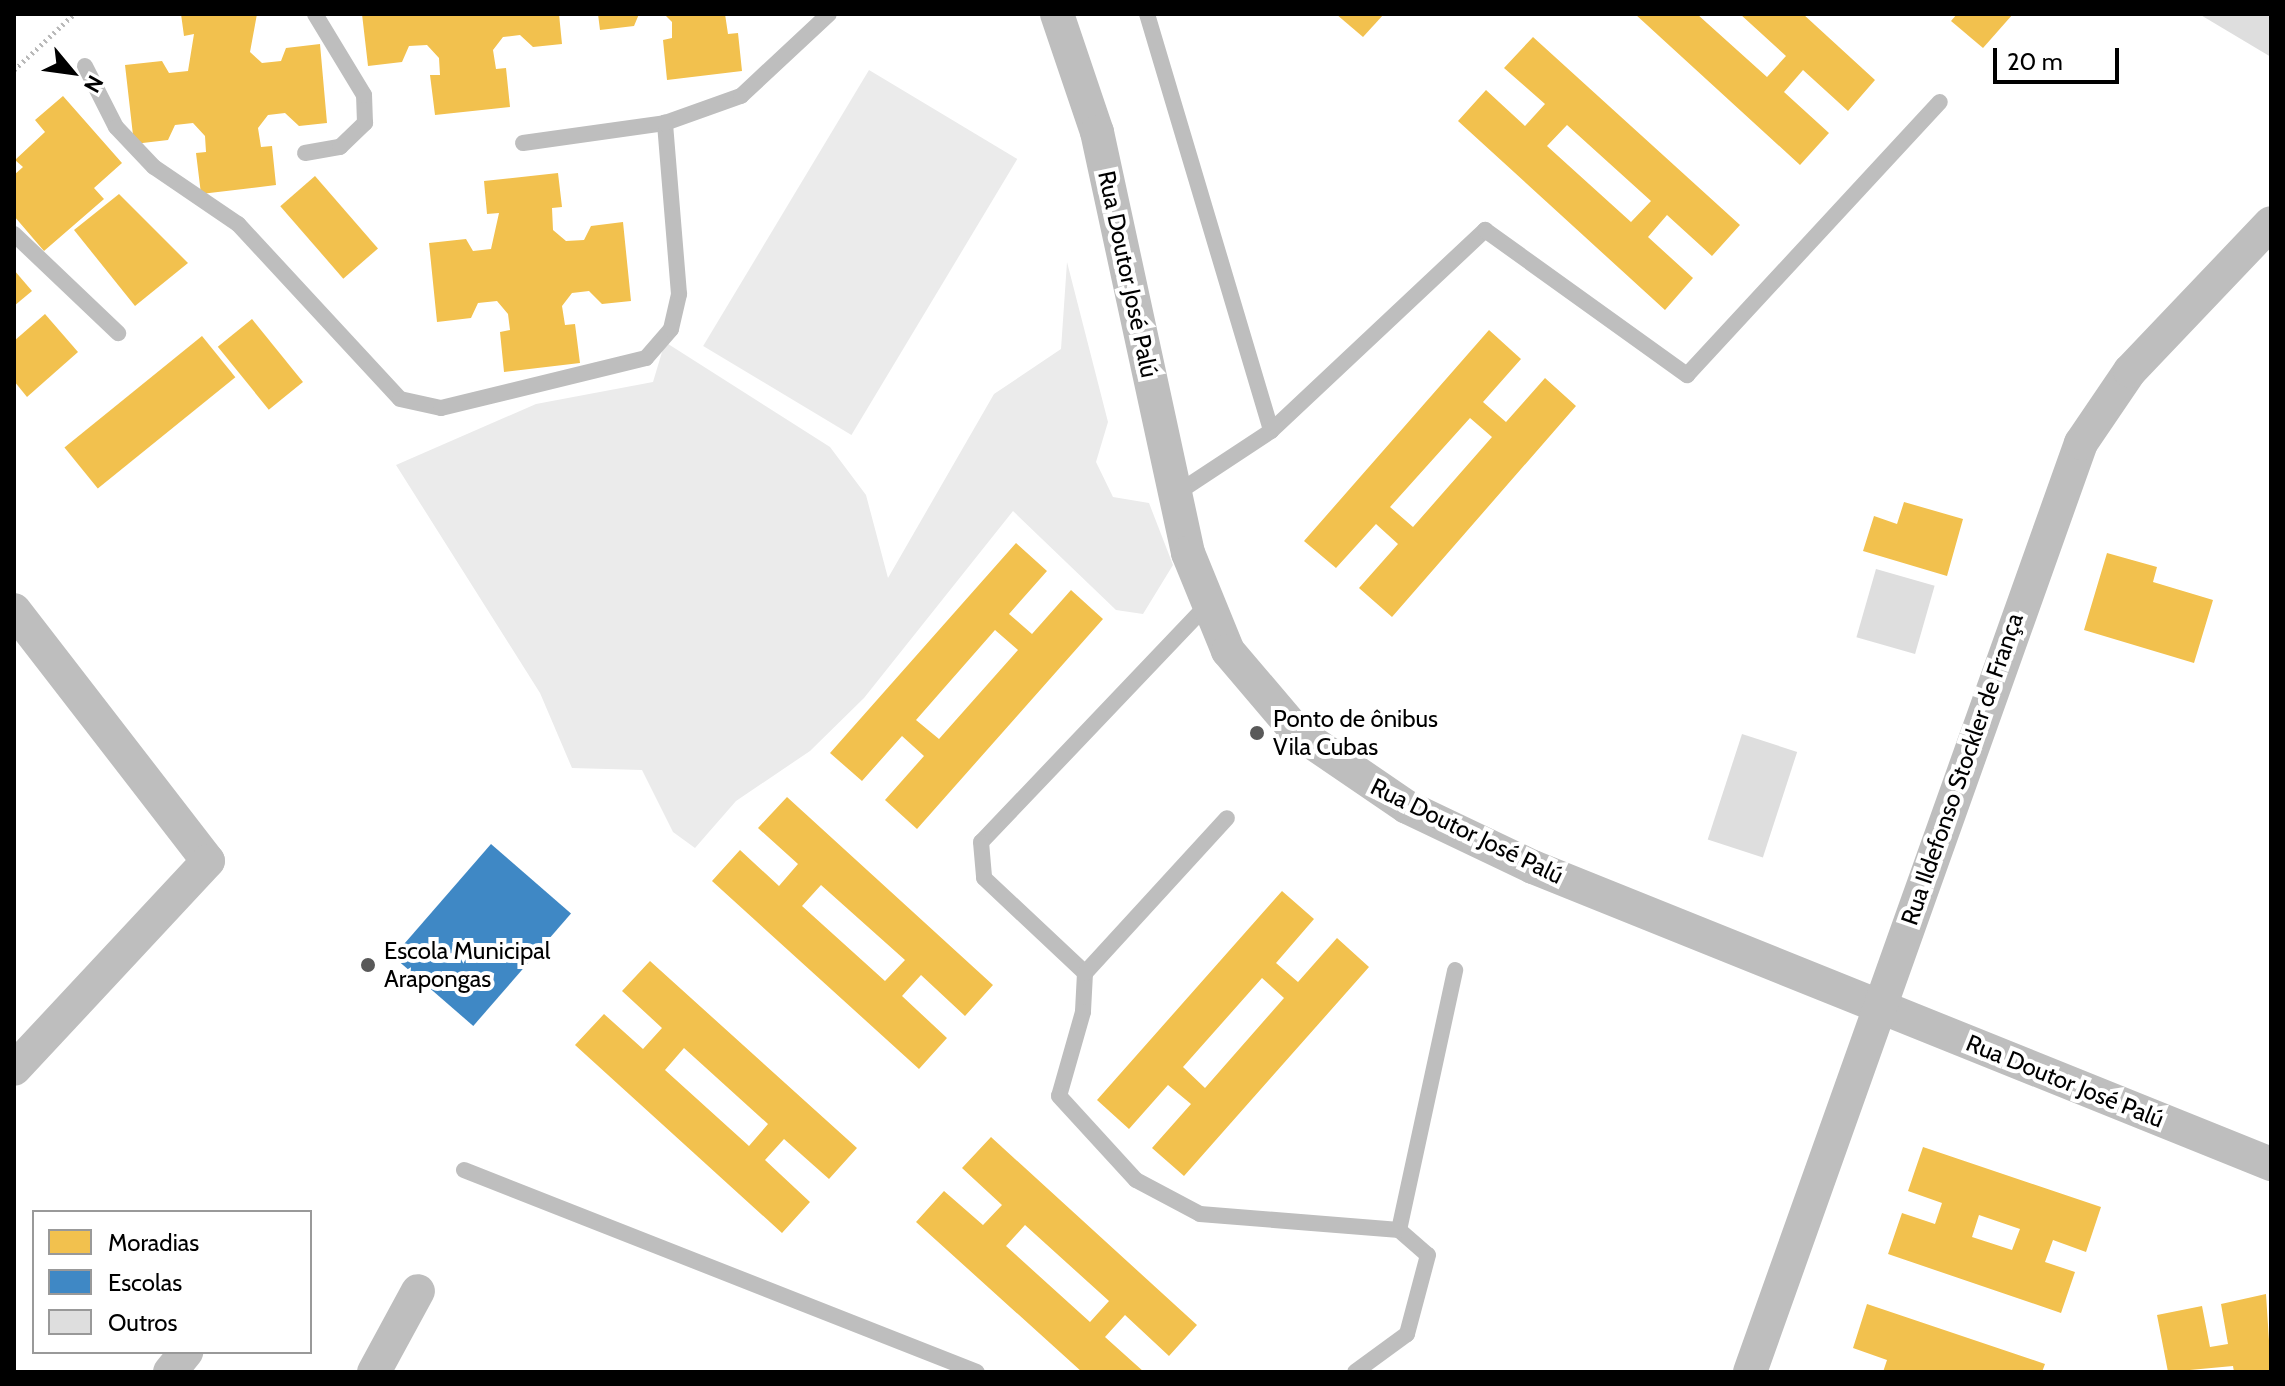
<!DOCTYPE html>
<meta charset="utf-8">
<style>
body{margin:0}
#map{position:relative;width:2285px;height:1386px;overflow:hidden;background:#fff;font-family:Cabin,sans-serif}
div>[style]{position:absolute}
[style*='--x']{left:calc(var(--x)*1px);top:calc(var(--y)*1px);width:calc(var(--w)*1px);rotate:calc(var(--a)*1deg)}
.green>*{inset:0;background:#ebebeb;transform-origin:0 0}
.homes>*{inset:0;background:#f2c14e;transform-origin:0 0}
.schools>*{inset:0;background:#3f88c5;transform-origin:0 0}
.building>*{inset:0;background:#dedede;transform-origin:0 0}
.path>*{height:5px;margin-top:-2.5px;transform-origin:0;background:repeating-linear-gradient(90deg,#b9b9b9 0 2px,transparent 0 6px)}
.lane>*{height:16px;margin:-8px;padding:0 8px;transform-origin:8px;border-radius:8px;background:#bebebe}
.street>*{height:34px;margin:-17px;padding:0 17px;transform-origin:17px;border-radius:17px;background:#bebebe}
.dots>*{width:22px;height:22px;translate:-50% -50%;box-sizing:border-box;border:4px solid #fff;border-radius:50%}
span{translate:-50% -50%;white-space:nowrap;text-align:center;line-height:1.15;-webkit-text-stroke:8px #fff;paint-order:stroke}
.street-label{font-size:24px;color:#000}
.poi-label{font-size:24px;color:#000}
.left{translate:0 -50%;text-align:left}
.frame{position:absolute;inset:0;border:16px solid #000;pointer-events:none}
.legend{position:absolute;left:32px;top:1210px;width:280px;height:144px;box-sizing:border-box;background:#fff;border:2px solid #999;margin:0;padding:10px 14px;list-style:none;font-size:24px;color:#000}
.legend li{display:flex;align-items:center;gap:16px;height:40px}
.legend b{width:40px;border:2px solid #999}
.north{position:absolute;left:32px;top:32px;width:80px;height:80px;-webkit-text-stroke:6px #fff;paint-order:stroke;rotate:119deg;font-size:22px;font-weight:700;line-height:32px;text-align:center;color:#000}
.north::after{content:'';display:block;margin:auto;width:28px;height:36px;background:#000;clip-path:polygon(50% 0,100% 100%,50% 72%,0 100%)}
.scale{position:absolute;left:1993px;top:48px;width:126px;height:36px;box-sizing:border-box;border:4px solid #000;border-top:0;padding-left:10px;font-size:24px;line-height:28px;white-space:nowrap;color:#000;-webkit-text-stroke:6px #fff;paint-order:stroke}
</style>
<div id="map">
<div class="green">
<div style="left:869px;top:70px;width:173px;height:322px;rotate:31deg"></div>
<div style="clip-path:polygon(1067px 262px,1108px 422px,1096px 462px,1113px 497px,1149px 503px,1173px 565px,1143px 614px,1116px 610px,1013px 511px,864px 698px,810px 751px,736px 801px,695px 848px,673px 832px,642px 770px,572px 768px,540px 693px,396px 465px,536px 404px,653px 382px,665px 342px,830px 447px,866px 495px,888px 578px,994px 394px,1061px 349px)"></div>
</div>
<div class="homes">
<div style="clip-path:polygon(181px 14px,257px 14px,250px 52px,262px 63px,281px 61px,286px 48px,320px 44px,327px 123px,299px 126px,285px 113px,268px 115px,258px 128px,261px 147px,272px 146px,276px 185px,201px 194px,196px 153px,206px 152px,205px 136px,193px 123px,175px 125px,168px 140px,134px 144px,125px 65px,162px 61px,169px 73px,188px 71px,194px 34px,184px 36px)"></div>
<div style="clip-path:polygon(362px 14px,559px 14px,562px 44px,533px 47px,520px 35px,503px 37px,493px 50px,496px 69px,506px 68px,510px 107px,435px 115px,430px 75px,440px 75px,439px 58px,427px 45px,409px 46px,402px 62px,368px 66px)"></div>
<div style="clip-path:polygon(598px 14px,639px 14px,634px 26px,600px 30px)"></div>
<div style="clip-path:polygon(664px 14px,725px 14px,728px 34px,738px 33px,742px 71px,667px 80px,663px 40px,672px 38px,672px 22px)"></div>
<div style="clip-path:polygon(1336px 14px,1384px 14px,1363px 37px)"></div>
<div style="clip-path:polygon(1635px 14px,1697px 14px,1767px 77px,1786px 56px,1740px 14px,1803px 14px,1875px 80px,1848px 111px,1803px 70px,1784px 92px,1829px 133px,1800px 165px)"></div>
<div style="clip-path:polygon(1957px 14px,2013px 14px,1983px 48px,1951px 21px)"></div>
<div style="clip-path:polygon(evenodd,1533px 37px,1740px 225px,1712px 256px,1667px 215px,1648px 237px,1693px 278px,1665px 310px,1458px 121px,1486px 90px,1525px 126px,1545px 104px,1504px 68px,1533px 37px,1567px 125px,1651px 201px,1631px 222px,1547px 146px,1567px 125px)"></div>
<div style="clip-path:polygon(63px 96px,122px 163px,94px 188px,104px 199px,44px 251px,14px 216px,14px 175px,23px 167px,15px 160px,45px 132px,35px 120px)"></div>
<div style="clip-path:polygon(558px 173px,562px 207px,552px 208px,553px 230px,566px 241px,584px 240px,591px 226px,623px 222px,631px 301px,602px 304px,589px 291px,572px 293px,562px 306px,565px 325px,575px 324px,580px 363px,504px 372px,500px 332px,510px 330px,508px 314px,497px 301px,478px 303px,471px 318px,437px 322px,429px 243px,466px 239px,473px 251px,491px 249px,499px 213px,487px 214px,484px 181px)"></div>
<div style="left:315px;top:176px;width:96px;height:46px;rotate:49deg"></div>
<div style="clip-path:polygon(119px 194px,188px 263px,135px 306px,74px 230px)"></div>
<div style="clip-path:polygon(14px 270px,32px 291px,14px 306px)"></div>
<div style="clip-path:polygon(45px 314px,78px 352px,27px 397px,14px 381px,14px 341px)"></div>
<div style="left:252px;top:319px;width:81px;height:44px;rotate:51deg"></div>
<div style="clip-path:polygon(evenodd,1489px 330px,1521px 359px,1483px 402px,1506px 422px,1545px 378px,1576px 406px,1392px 617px,1359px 588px,1398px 544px,1376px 524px,1336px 568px,1304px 541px,1489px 330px,1470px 418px,1492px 437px,1413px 527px,1390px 507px,1470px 418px)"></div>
<div style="left:202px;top:336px;width:53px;height:177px;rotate:51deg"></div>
<div style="clip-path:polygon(1904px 502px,1963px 519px,1947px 576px,1863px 551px,1874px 516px,1897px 524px)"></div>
<div style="clip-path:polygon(evenodd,1016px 543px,1047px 571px,1009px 614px,1032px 634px,1071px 590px,1103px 619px,917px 829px,885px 800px,924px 756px,902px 736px,862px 781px,830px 753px,1016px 543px,995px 630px,1018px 650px,939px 739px,916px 720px,995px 630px)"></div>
<div style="clip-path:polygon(2107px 553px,2157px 567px,2153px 582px,2213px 600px,2194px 663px,2084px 630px)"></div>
<div style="clip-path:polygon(evenodd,787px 797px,993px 985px,965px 1016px,921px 975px,902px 996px,947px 1038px,919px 1069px,712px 881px,740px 850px,779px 886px,798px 864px,758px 828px,787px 797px,821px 885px,905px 960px,885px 981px,802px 906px,821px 885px)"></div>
<div style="clip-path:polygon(evenodd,1282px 891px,1314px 919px,1276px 963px,1298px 982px,1337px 938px,1369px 967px,1184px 1176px,1152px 1148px,1191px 1104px,1168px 1085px,1129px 1129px,1097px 1100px,1282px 891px,1262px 978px,1284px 998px,1205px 1088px,1183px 1067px,1262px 978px)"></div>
<div style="clip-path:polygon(evenodd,650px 961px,857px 1148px,829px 1179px,784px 1139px,765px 1160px,810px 1202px,782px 1233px,575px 1045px,604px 1014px,643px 1049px,662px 1028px,622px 991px,650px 961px,684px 1048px,768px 1124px,749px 1146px,665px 1070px,684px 1048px)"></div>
<div style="clip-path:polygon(evenodd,991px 1137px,1197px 1325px,1169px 1356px,1125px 1315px,1105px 1337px,1144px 1372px,1082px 1372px,916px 1222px,944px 1191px,983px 1225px,1002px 1205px,962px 1168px,991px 1137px,1025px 1225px,1109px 1301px,1090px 1322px,1006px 1246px,1025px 1225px)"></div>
<div style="clip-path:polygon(evenodd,1923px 1147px,2101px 1207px,2086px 1252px,2053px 1240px,2045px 1262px,2075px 1272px,2061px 1313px,1888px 1254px,1902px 1213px,1935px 1224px,1942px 1203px,1908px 1191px,1923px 1147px,1979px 1215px,2020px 1229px,2012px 1250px,1972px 1237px,1979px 1215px)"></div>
<div style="clip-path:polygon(2266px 1294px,2271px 1372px,2234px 1372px,2233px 1366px,2168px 1372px,2157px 1315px,2202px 1306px,2210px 1347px,2228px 1344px,2221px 1304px)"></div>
<div style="clip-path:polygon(1867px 1304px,2045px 1364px,2042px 1372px,1883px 1372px,1887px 1360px,1853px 1348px)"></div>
</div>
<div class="schools">
<div style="left:491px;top:844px;width:106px;height:149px;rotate:41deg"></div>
</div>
<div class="building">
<div style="clip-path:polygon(2199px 14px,2271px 14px,2271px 57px)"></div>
<div style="left:1876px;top:569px;width:61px;height:71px;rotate:16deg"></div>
<div style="left:1742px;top:734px;width:58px;height:111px;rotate:18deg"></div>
</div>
<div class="path">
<div style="--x:14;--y:70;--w:82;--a:-43"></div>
</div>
<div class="lane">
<div style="--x:1147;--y:14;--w:435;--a:73.4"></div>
<div style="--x:85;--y:66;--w:68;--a:63.1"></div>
<div style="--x:116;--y:127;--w:55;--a:46.5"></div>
<div style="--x:154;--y:167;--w:102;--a:34.2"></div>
<div style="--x:238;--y:224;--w:238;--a:47.2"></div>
<div style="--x:400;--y:399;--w:42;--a:12.4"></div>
<div style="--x:441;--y:408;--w:211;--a:-13.7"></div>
<div style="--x:646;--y:358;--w:38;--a:-49"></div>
<div style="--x:671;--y:329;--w:36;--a:-77"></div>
<div style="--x:679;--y:294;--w:172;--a:-94.7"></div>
<div style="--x:523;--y:143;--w:143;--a:-8"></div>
<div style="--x:665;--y:123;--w:81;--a:-19.6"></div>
<div style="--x:741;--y:96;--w:120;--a:-43"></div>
<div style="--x:305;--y:153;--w:36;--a:-10"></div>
<div style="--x:340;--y:147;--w:35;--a:-44"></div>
<div style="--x:365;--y:123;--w:28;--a:-92"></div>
<div style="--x:364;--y:95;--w:95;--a:-121.2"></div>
<div style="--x:14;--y:234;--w:144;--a:43.6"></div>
<div style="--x:1174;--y:495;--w:116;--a:-33.4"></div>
<div style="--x:1271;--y:431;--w:294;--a:-43.2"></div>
<div style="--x:1485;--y:230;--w:249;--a:35.7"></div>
<div style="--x:1687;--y:375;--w:372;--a:-47.2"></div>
<div style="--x:1206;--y:606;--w:326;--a:133.6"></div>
<div style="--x:981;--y:842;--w:36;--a:85"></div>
<div style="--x:984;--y:878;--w:139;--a:43.2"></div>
<div style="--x:1085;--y:973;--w:39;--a:93"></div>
<div style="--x:1083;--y:1012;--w:87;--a:105.9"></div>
<div style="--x:1059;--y:1096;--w:114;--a:47.5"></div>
<div style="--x:1136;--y:1180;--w:72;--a:28"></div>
<div style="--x:1200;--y:1214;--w:200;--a:4.6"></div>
<div style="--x:1399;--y:1230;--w:38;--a:41"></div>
<div style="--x:1428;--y:1255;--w:82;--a:104.9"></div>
<div style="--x:1407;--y:1334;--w:64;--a:143.8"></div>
<div style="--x:1085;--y:973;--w:210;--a:-47.5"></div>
<div style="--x:464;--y:1170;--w:551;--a:21.49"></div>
<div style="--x:1399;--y:1230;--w:266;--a:-77.8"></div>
</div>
<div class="street">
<div style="--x:1057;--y:14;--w:125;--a:71.3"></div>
<div style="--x:1097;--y:132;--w:431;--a:77.8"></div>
<div style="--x:1188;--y:553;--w:106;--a:67.8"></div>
<div style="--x:1228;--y:651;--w:106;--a:49.6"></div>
<div style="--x:1297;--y:732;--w:133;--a:34.3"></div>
<div style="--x:1407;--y:807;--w:140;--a:25.5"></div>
<div style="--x:1533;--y:867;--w:796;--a:21.92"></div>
<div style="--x:14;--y:610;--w:317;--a:52.3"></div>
<div style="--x:208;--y:861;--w:284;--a:133"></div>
<div style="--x:170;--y:1372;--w:26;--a:-51"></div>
<div style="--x:374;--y:1372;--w:92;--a:-61.5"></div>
<div style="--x:1750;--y:1372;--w:986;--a:-70.39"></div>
<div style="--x:2081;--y:443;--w:87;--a:-55.8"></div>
<div style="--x:2130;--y:371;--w:204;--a:-46.4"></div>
</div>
<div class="dots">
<div style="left:1257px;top:733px;background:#595959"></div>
<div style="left:368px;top:965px;background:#595959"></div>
</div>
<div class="street-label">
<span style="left:1128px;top:274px;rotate:78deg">Rua Doutor José Palú</span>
<span style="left:1962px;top:769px;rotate:-71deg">Rua Ildefonso Stockler de França</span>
<span style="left:1467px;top:831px;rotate:26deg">Rua Doutor José Palú</span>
<span style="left:2065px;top:1081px;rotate:22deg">Rua Doutor José Palú</span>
</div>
<div class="poi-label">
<span class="left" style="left:1273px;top:733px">Ponto de ônibus<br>Vila Cubas</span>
<span class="left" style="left:384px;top:965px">Escola Municipal<br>Arapongas</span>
</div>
<div class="frame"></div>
<ul class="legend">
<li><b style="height:22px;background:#f2c14e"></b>Moradias</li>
<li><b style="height:22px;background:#3f88c5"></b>Escolas</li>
<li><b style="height:22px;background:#dedede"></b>Outros</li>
</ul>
<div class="north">N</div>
<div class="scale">20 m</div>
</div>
